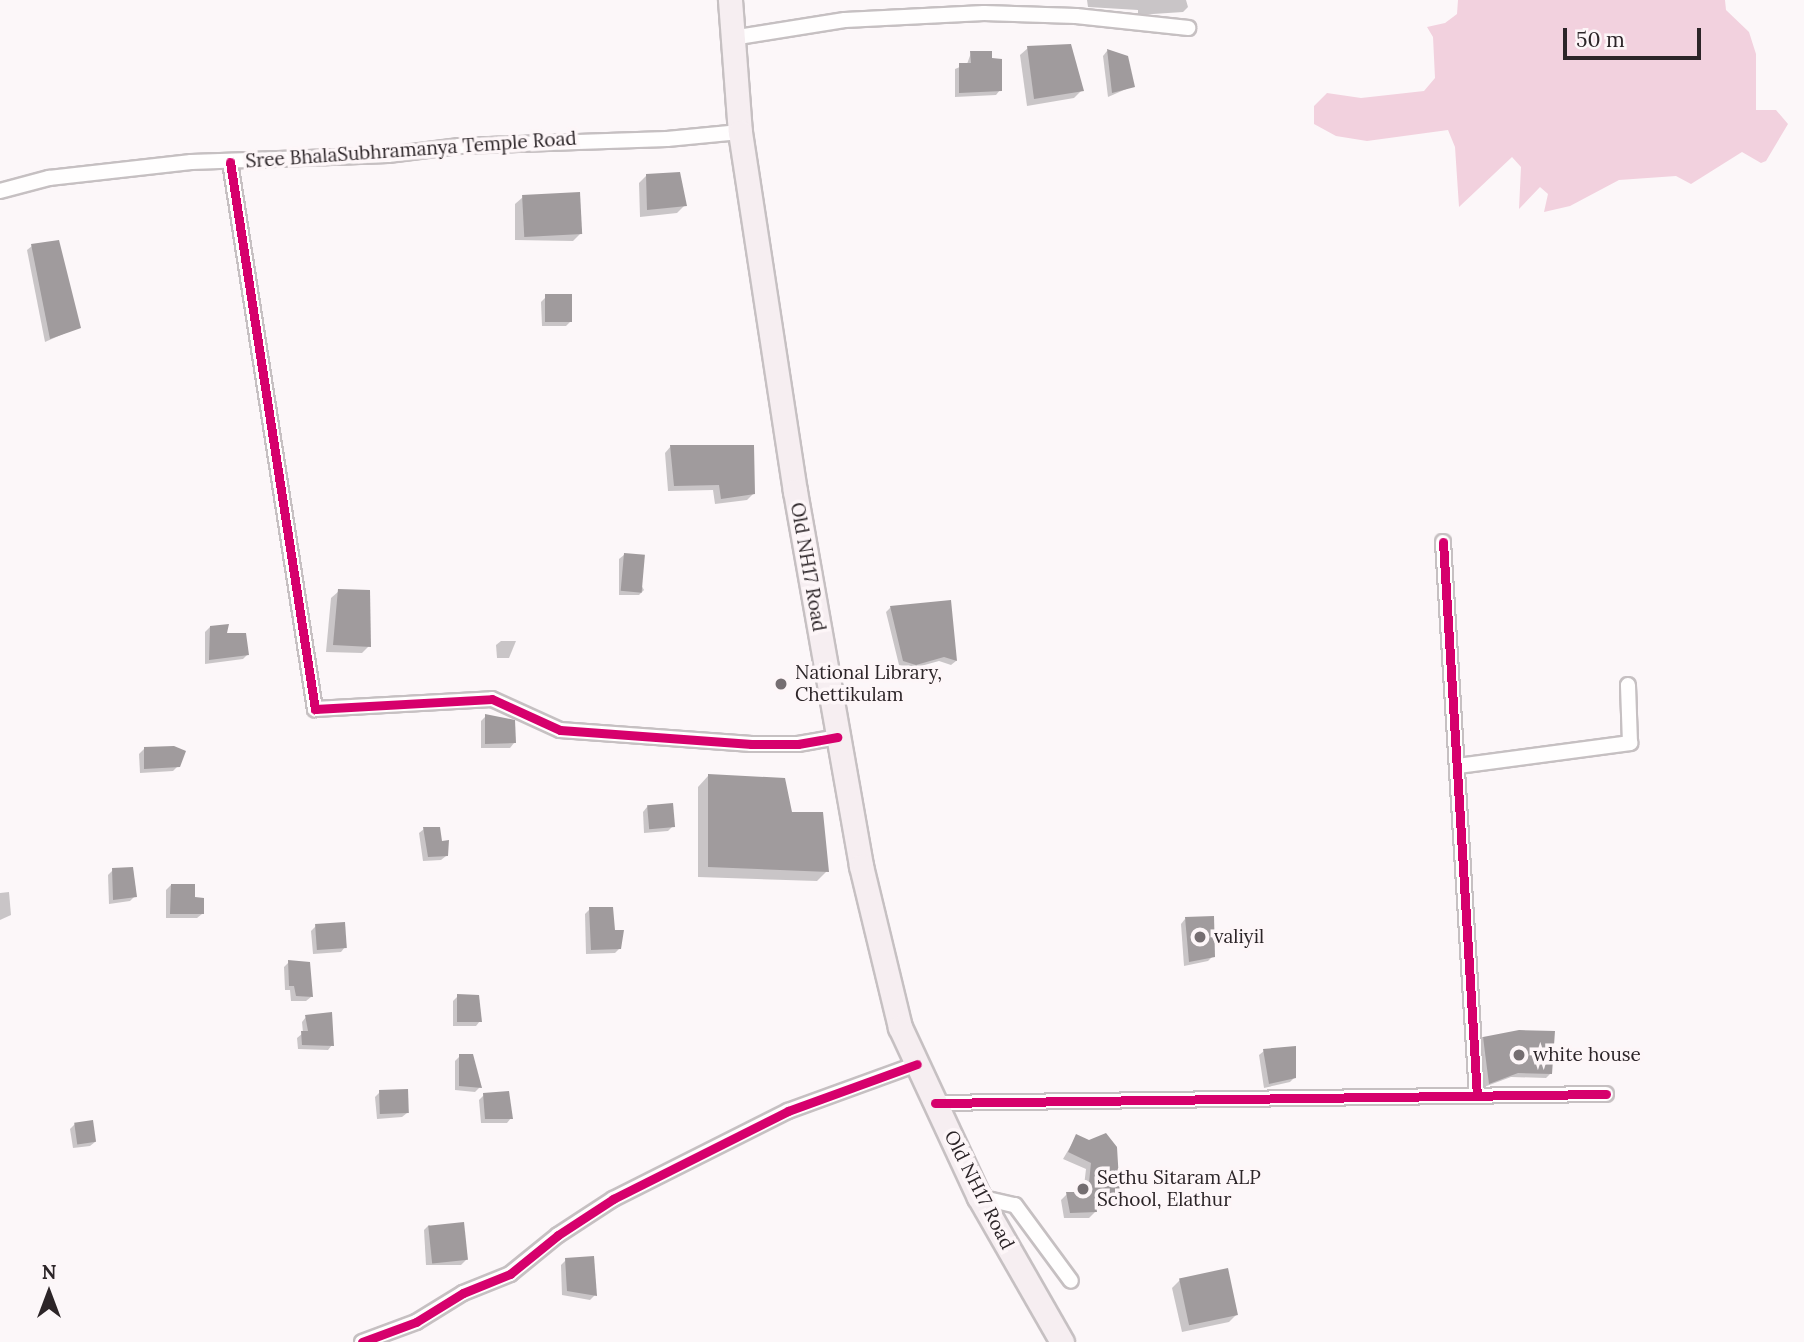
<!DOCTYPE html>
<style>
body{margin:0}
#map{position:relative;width:1804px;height:1342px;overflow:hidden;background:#fcf7f9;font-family:Lora,serif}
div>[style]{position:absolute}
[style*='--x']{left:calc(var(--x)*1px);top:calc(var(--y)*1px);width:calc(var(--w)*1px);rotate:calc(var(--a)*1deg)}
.green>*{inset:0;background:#f2d1de}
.shadow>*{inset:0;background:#0003}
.building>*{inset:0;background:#a09b9d;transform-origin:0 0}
.roads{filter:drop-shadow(2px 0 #c6c0c2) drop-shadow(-2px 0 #c6c0c2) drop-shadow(0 2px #c6c0c2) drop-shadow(0 -2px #c6c0c2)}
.street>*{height:14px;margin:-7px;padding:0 7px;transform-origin:7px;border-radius:7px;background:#fffefe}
.primary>*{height:23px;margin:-11.5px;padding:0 11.5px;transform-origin:11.5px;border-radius:11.5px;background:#f6eef1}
.cycleway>*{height:9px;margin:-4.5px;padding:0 4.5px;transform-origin:4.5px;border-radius:4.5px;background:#d6006c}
.dots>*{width:19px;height:19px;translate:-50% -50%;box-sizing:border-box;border:4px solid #fdf6f8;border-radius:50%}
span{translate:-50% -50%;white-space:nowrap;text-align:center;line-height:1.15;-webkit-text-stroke:7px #fdf6f8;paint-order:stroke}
.street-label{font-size:19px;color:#2c2528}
.poi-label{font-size:19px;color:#2c2528}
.left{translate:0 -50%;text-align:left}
.north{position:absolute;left:14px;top:1258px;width:70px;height:70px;-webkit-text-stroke:5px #fdf6f8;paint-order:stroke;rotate:0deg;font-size:19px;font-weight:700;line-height:28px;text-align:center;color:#2c2528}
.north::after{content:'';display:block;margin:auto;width:24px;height:32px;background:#2c2528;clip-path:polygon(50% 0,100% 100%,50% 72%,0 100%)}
.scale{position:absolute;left:1563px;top:28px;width:138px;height:32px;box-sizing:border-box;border:4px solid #2c2528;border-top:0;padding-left:9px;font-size:21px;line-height:24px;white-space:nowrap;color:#2c2528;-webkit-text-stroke:5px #fdf6f8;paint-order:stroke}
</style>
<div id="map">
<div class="green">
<div style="clip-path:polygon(1458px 0,1725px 0,1726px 10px,1749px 32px,1756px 54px,1756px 110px,1776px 110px,1788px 124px,1766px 161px,1761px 163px,1742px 152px,1691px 184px,1676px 176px,1619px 180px,1570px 206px,1544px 212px,1548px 194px,1540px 187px,1519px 209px,1521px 167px,1512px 157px,1459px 207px,1455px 147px,1448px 130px,1367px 141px,1336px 136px,1314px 124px,1314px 106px,1327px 93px,1361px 98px,1424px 91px,1435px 78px,1433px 37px,1427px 27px,1445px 23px,1457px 14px)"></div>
</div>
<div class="shadow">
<div style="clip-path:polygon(1087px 0,1186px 0,1188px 7px,1183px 12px,1138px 15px,1138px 10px,1088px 7px)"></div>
<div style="clip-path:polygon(1028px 48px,1082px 90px,1074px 98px,1027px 106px,1020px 55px)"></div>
<div style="clip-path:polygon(1107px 51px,1127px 57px,1133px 86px,1108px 97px,1103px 56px)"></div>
<div style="clip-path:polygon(971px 53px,1000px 90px,996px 95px,955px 97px,955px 69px,967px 64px)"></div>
<div style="clip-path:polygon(646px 176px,685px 205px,677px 213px,640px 217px,639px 183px)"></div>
<div style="clip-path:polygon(523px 197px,581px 233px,573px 241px,515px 240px,515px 204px)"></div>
<div style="clip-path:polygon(32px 246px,79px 327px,45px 342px,27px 250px)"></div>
<div style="clip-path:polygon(546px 297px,570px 322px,566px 326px,542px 326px,541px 302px)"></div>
<div style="clip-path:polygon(671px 446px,753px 494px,747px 500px,715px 504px,713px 490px,668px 491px,665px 453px)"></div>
<div style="clip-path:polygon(624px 555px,644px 590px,639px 595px,619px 595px,619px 559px)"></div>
<div style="clip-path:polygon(339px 591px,369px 646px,362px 653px,326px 652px,331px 598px)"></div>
<div style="clip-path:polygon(949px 602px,956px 661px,951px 665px,939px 661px,910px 669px,899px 665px,886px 612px,891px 607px)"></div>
<div style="clip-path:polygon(210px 627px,225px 635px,247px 655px,243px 659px,205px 664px,205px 632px)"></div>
<div style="clip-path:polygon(501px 641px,516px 641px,509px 658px,497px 658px,496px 645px)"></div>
<div style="clip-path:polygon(486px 716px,514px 743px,510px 748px,481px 748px,481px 721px)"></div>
<div style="clip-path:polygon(144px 749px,178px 766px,173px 771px,140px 773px,139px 754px)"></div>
<div style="clip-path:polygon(708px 776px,791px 813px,827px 871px,817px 881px,698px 877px,698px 787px)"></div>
<div style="clip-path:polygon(647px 807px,673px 826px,668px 831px,644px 833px,643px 812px)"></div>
<div style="clip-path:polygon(424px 829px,441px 843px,446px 856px,441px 860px,423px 861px,419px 833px)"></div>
<div style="clip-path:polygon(113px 870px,135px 896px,130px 901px,109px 904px,108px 875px)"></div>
<div style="clip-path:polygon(171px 885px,202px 914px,197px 918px,166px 918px,166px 890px)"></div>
<div style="clip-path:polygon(9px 892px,11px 915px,0 920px,0 893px)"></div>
<div style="clip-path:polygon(590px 909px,620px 948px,615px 953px,586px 954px,585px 914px)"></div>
<div style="clip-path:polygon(1185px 919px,1213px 956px,1208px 961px,1184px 966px,1181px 924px)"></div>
<div style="clip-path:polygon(316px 926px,345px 947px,341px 952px,313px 954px,311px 931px)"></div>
<div style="clip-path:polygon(289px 962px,311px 997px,306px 1001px,291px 1001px,290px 990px,285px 990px,284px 967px)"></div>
<div style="clip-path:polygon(458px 996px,480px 1021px,476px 1026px,453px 1026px,453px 1001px)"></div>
<div style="clip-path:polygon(306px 1017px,332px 1045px,328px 1050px,298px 1049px,297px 1038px,303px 1033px,302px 1022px)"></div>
<div style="clip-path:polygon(1484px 1038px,1551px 1073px,1546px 1078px,1511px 1077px,1484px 1087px,1479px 1043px)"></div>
<div style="clip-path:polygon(1264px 1051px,1295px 1077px,1290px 1082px,1264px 1088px,1259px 1055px)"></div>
<div style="clip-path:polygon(460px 1056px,480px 1087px,475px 1092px,455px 1090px,455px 1061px)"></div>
<div style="clip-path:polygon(380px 1092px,407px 1113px,402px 1117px,377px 1119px,375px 1097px)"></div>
<div style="clip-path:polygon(484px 1095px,511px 1118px,507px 1123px,481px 1123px,479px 1100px)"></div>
<div style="clip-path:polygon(75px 1124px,95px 1142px,90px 1146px,73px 1148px,70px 1129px)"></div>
<div style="clip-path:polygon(1076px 1137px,1118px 1196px,1112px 1202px,1094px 1203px,1095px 1212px,1089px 1218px,1064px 1218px,1061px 1200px,1067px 1194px,1083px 1194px,1086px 1169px,1063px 1159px)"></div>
<div style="clip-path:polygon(429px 1225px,466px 1260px,461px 1265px,426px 1265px,424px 1230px)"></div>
<div style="clip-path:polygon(566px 1260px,595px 1295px,590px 1300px,562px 1295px,561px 1265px)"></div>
<div style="clip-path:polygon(1180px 1280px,1236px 1315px,1229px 1322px,1182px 1332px,1172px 1288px)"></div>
</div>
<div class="building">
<div style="clip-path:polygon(1071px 44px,1084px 91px,1034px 99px,1027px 46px)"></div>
<div style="clip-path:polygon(1107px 49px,1128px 56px,1135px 87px,1112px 93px)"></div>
<div style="clip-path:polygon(970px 51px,992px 51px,992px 58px,1002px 59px,1002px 91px,959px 93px,959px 63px,971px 63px)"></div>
<div style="clip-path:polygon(680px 172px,687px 206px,647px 210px,646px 174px)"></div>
<div style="left:580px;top:192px;width:42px;height:58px;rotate:87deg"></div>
<div style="clip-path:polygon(59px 240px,81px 328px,50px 339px,31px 244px)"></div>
<div style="left:572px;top:294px;width:28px;height:27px;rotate:90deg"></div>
<div style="clip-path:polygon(670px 445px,754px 445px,755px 494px,721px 499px,719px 485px,674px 486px)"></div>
<div style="left:624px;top:553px;width:21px;height:38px;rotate:5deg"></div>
<div style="clip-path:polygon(338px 589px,370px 590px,371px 647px,333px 645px)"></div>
<div style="clip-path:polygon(951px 600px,957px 661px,944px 657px,916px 665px,903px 661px,890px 606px)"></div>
<div style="clip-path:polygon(229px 624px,227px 633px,246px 633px,249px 655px,209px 660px,210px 626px)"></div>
<div style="clip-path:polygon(485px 714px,515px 720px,516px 743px,485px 744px)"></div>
<div style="clip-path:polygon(174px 746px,186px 751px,180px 767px,144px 769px,144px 747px)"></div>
<div style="clip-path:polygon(708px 774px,785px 778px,792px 812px,823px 812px,829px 872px,708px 867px)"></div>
<div style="left:673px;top:803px;width:24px;height:26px;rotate:85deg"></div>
<div style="clip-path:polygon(423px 827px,440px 827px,442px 841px,449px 840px,448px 856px,428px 857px)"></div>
<div style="clip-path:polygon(133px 867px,137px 897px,113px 900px,112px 868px)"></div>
<div style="clip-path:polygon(171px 884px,195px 884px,195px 897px,204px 898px,204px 914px,170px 914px)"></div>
<div style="clip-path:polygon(589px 907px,613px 907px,615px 930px,624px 930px,621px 949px,591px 950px)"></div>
<div style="clip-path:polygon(1214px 916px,1215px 957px,1189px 962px,1185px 917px)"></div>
<div style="left:345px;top:922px;width:26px;height:30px;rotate:86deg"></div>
<div style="clip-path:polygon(288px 960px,310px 962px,313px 997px,296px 996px,294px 986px,289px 986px)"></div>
<div style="clip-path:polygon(457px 994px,479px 995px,482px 1022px,457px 1022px)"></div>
<div style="clip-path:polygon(332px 1012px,334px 1046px,302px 1045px,301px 1031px,308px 1031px,305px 1015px)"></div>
<div style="clip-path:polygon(1519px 1030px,1555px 1031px,1552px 1074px,1518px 1073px,1489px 1084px,1483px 1037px)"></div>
<div style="clip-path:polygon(1296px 1046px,1296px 1078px,1269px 1084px,1263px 1049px)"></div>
<div style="clip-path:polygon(459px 1054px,473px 1054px,482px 1088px,459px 1086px)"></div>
<div style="left:408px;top:1089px;width:24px;height:29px;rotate:88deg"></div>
<div style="clip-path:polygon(509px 1091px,513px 1119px,485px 1119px,483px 1093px)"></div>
<div style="left:93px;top:1120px;width:22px;height:19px;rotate:82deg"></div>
<div style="clip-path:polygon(1106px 1133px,1117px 1147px,1120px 1197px,1095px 1198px,1097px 1212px,1070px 1213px,1066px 1192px,1088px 1192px,1091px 1163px,1068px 1152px,1076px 1134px,1089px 1140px)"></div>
<div style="left:464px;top:1222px;width:38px;height:36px;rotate:84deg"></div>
<div style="clip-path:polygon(594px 1256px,597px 1296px,567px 1291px,565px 1258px)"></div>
<div style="left:1228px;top:1268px;width:48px;height:50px;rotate:78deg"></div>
</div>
<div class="roads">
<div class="street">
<div style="--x:732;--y:38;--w:114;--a:-9.1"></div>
<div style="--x:845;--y:20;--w:139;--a:-2.9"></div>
<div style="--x:984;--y:13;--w:92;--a:1.9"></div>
<div style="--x:1076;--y:16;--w:113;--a:6.1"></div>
<div style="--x:230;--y:162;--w:554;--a:81.17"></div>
<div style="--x:315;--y:709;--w:177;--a:-3.2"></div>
<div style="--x:492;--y:699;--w:75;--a:24.5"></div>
<div style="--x:560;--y:730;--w:192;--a:4.2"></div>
<div style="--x:751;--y:744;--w:47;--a:0"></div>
<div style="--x:798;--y:744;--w:40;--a:-10"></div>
<div style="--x:0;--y:191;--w:51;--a:-14.9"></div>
<div style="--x:49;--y:178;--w:143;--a:-6.4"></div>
<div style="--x:191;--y:162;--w:197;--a:-2"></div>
<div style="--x:388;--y:155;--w:72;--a:-7.2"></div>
<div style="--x:459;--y:146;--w:208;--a:-1.9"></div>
<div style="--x:667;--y:139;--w:73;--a:-5.5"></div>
<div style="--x:1443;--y:542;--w:555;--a:86.49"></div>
<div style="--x:1458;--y:766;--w:174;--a:-7.6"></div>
<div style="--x:1630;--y:743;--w:58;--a:-92"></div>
<div style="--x:935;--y:1103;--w:671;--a:-0.77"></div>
<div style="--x:979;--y:1197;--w:37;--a:13"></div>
<div style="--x:1015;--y:1205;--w:94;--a:53.6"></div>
<div style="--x:362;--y:1342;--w:58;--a:-20.3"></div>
<div style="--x:416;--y:1322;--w:55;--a:-31.7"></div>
<div style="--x:463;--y:1293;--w:51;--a:-22"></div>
<div style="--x:510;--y:1274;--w:62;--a:-39.1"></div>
<div style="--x:558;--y:1235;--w:66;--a:-33.2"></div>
<div style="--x:613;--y:1199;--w:196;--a:-26.7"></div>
<div style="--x:788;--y:1111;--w:137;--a:-20"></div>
</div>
<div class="primary">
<div style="--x:730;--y:0;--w:132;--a:85.7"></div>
<div style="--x:740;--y:132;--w:363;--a:81.3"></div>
<div style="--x:795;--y:491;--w:381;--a:80"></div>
<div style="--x:861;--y:866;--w:166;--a:76.4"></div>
<div style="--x:900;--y:1027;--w:187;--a:65.1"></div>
<div style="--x:979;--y:1197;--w:167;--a:60.2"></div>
</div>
</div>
<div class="cycleway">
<div style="--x:230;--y:162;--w:554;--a:81.17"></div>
<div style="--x:315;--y:709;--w:177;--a:-3.2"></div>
<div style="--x:492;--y:699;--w:75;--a:24.5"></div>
<div style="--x:560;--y:730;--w:192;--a:4.2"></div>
<div style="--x:751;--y:744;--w:47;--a:0"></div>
<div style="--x:798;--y:744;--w:40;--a:-10"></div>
<div style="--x:1443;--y:542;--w:555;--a:86.49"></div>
<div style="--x:935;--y:1103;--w:671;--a:-0.77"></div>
<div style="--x:362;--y:1342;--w:58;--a:-20.3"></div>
<div style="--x:416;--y:1322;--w:55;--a:-31.7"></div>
<div style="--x:463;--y:1293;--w:51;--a:-22"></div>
<div style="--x:510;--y:1274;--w:62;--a:-39.1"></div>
<div style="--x:558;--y:1235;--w:66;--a:-33.2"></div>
<div style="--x:613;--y:1199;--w:196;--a:-26.7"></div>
<div style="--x:788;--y:1111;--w:137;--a:-20"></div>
</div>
<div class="dots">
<div style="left:781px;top:684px;background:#756e71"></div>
<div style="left:1200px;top:937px;background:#756e71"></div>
<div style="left:1519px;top:1055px;background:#756e71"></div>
<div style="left:1083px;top:1189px;background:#756e71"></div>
</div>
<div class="street-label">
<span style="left:411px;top:150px;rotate:-4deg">Sree BhalaSubhramanya Temple Road</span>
<span style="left:808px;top:567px;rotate:80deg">Old NH17 Road</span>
<span style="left:979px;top:1190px;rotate:63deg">Old NH17 Road</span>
</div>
<div class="poi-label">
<span class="left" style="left:795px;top:684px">National Library,<br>Chettikulam</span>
<span class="left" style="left:1214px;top:937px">valiyil</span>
<span class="left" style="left:1533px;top:1055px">white house</span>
<span class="left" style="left:1097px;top:1189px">Sethu Sitaram ALP<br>School, Elathur</span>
</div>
<div class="north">N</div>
<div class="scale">50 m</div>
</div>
